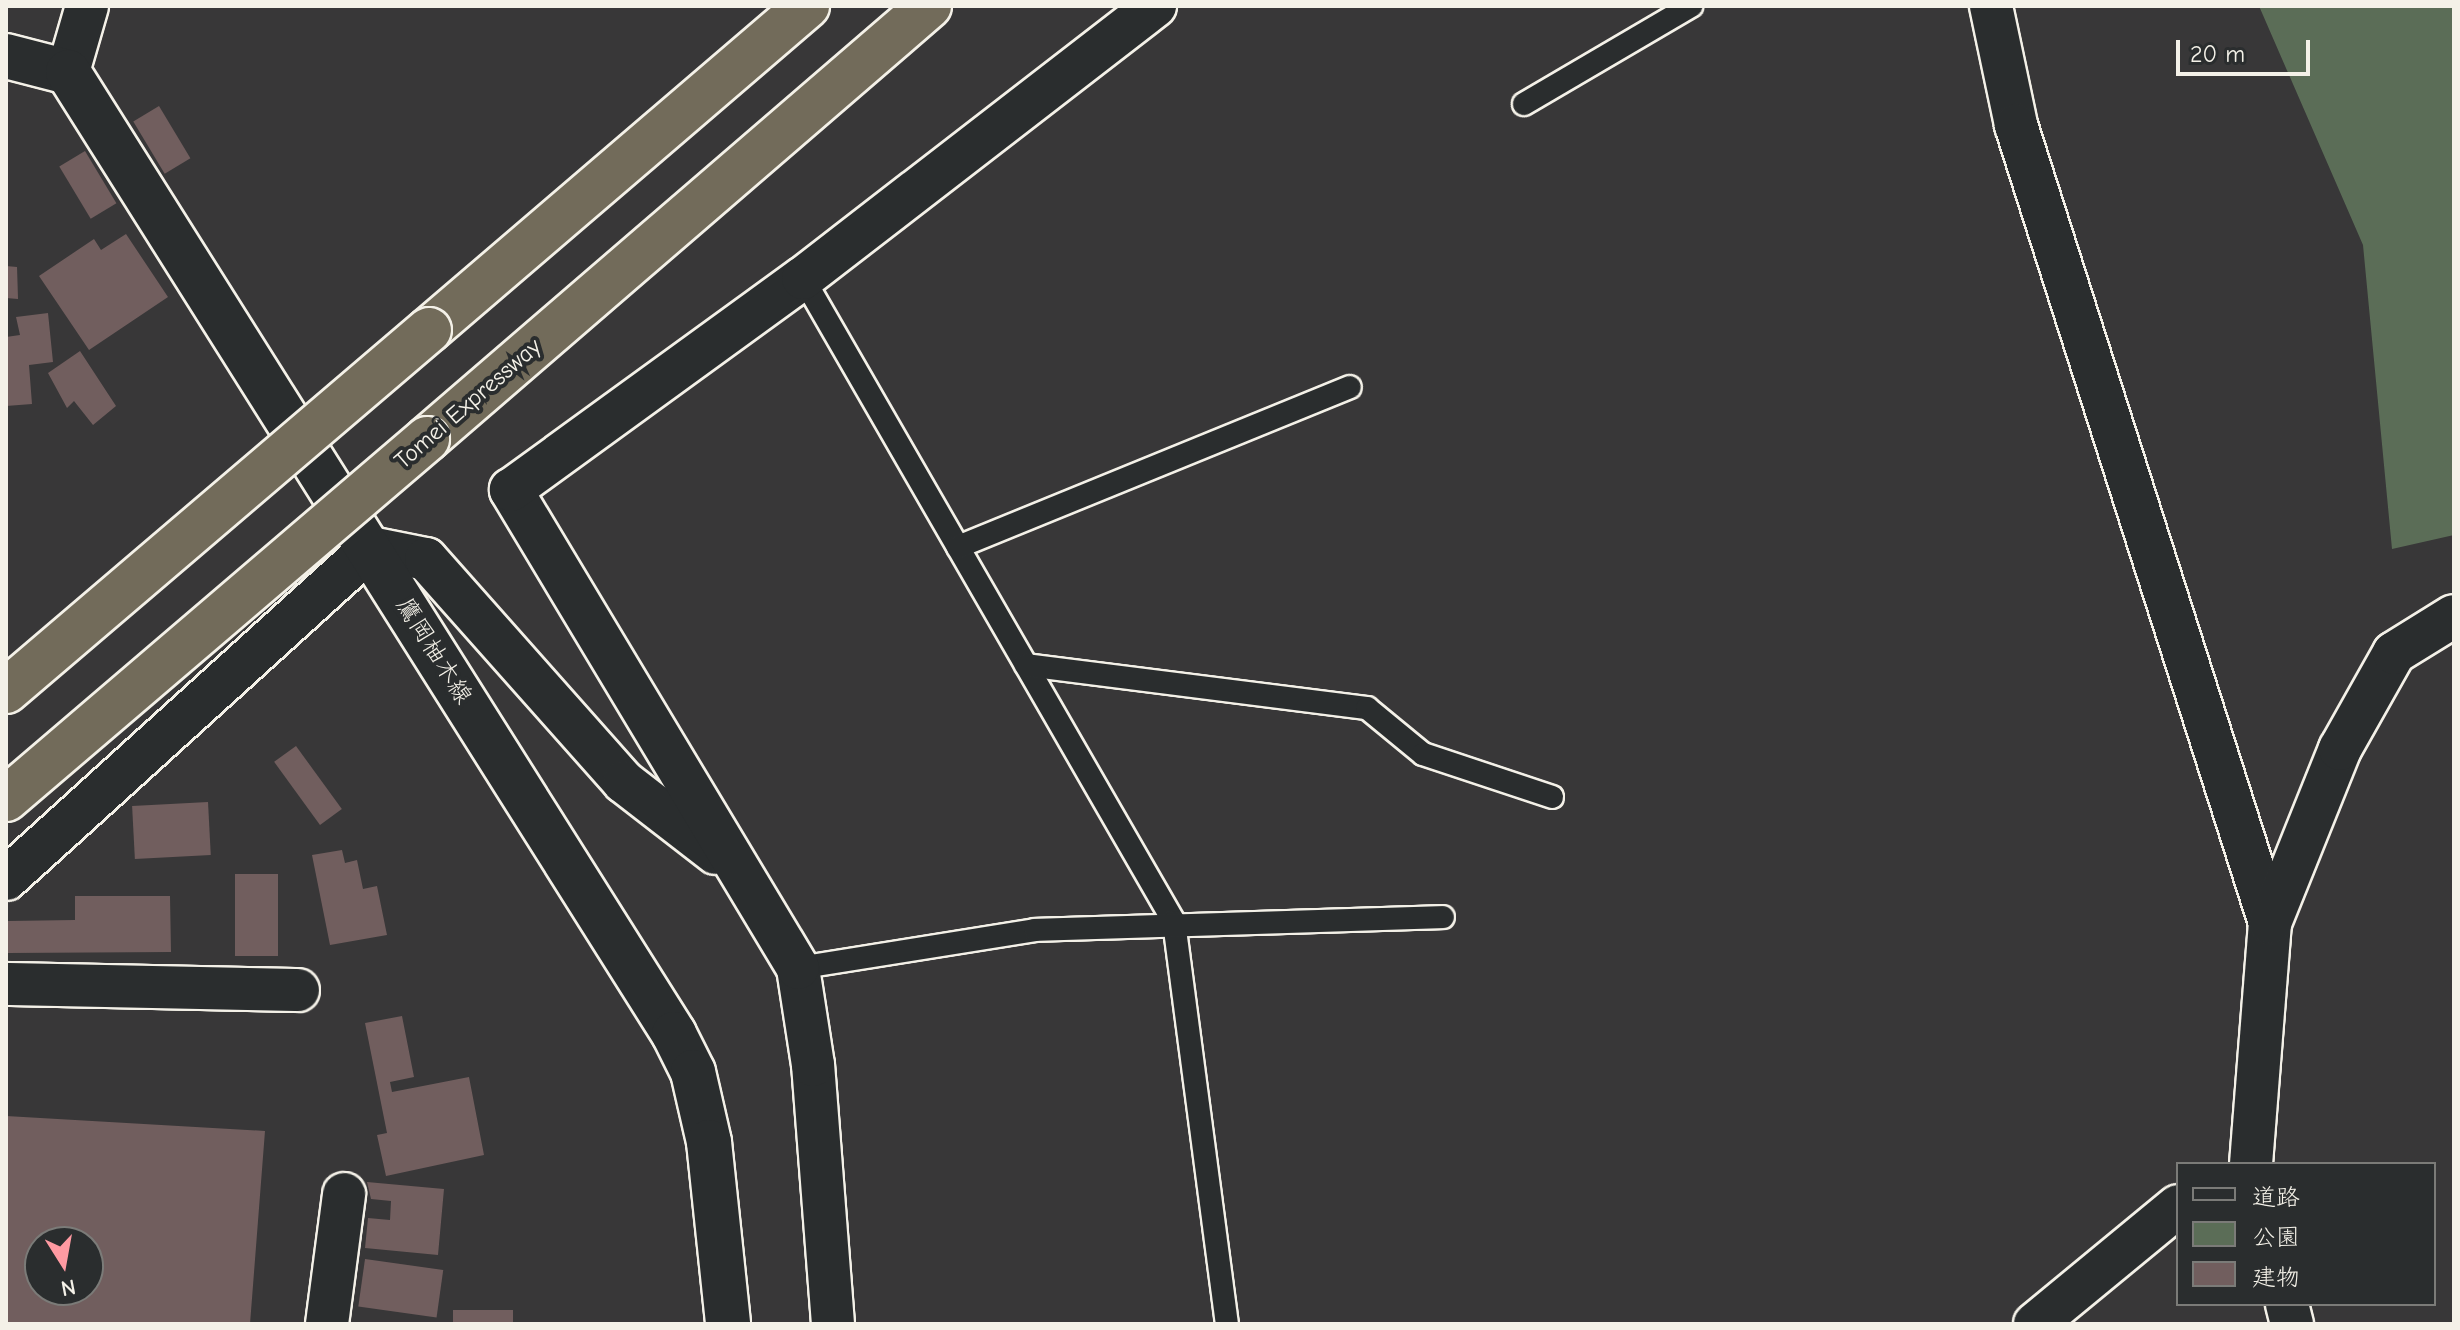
<!DOCTYPE html>
<meta charset="utf-8">
<style>
body{margin:0}
#map{position:relative;width:2460px;height:1330px;overflow:hidden;background:#383738;font-family:"Comic Neue","Klee One",sans-serif}
div>[style]{position:absolute}
[style*='--x']{left:calc(var(--x)*1px);top:calc(var(--y)*1px);width:calc(var(--w)*1px);rotate:calc(var(--a)*1deg)}
.green>*{inset:0;background:#5b6d57}
.building>*{inset:0;background:#715e5e;transform-origin:0 0}
.roads{filter:drop-shadow(2px 0 #f4f1e8) drop-shadow(-2px 0 #f4f1e8) drop-shadow(0 2px #f4f1e8) drop-shadow(0 -2px #f4f1e8)}
.lane>*{height:22px;margin:-11px;padding:0 11px;transform-origin:11px;border-radius:11px;background:#2a2d2e}
.street>*{height:42px;margin:-21px;padding:0 21px;transform-origin:21px;border-radius:21px;background:#2a2d2e}
.secondary>*{height:44px;margin:-22px;padding:0 22px;transform-origin:22px;border-radius:22px;background:#2a2d2e}
.highway>*{height:44px;margin:-22px;padding:0 22px;transform-origin:22px;border-radius:22px;background:#726b5a}
.bridges{filter:drop-shadow(2px 0 #f4f1e8) drop-shadow(-2px 0 #f4f1e8) drop-shadow(0 2px #f4f1e8) drop-shadow(0 -2px #f4f1e8)}
.highway-bridge>*{height:44px;margin:-22px;padding:0 22px;transform-origin:22px;border-radius:22px;background:#726b5a}
span{translate:-50% -50%;white-space:nowrap;text-align:center;line-height:1.15;-webkit-text-stroke:8px #2a2d2e;paint-order:stroke}
.street-label{font-size:24px;color:#f4f1e8}
.frame{position:absolute;inset:0;border:8px solid #f4f1e8;pointer-events:none}
.legend{position:absolute;left:2176px;top:1162px;width:260px;height:144px;box-sizing:border-box;background:#2a2d2e;border:2px solid #7b7b78;margin:0;padding:10px 14px;list-style:none;font-size:24px;color:#f4f1e8}
.legend li{display:flex;align-items:center;gap:16px;height:40px}
.legend b{width:40px;border:2px solid #7b7b78}
.north{position:absolute;left:24px;top:1226px;width:80px;height:80px;box-sizing:border-box;background:#2a2d2e;border:2px solid #7b7b78;border-radius:50%;rotate:169deg;font-size:22px;font-weight:700;line-height:32px;text-align:center;color:#f4f1e8}
.north::after{content:'';display:block;margin:auto;width:28px;height:36px;background:#ff9aa2;clip-path:polygon(50% 0,100% 100%,50% 72%,0 100%)}
.scale{position:absolute;left:2176px;top:40px;width:134px;height:36px;box-sizing:border-box;border:4px solid #f4f1e8;border-top:0;padding-left:10px;font-size:24px;line-height:28px;white-space:nowrap;color:#f4f1e8;-webkit-text-stroke:6px #2a2d2e;paint-order:stroke}
</style>
<div id="map">
<div class="green">
<div style="clip-path:polygon(2259px 6px,2454px 6px,2454px 535px,2392px 549px,2363px 245px)"></div>
</div>
<div class="building">
<div style="left:159px;top:106px;width:61px;height:30px;rotate:59deg"></div>
<div style="left:85px;top:151px;width:61px;height:30px;rotate:59deg"></div>
<div style="clip-path:polygon(126px 234px,168px 297px,89px 350px,39px 276px,94px 239px,101px 250px)"></div>
<div style="clip-path:polygon(6px 266px,17px 267px,18px 299px,6px 298px)"></div>
<div style="clip-path:polygon(48px 313px,53px 362px,29px 365px,32px 404px,6px 406px,6px 337px,20px 335px,16px 317px)"></div>
<div style="clip-path:polygon(80px 351px,116px 406px,93px 425px,74px 401px,67px 408px,48px 373px)"></div>
<div style="left:296px;top:746px;width:78px;height:27px;rotate:54deg"></div>
<div style="left:208px;top:802px;width:53px;height:76px;rotate:87deg"></div>
<div style="clip-path:polygon(342px 850px,345px 863px,357px 860px,363px 889px,377px 886px,387px 935px,330px 945px,312px 855px)"></div>
<div style="left:235px;top:874px;width:43px;height:82px"></div>
<div style="clip-path:polygon(75px 896px,170px 896px,171px 952px,8px 953px,8px 921px,75px 920px)"></div>
<div style="clip-path:polygon(402px 1016px,414px 1077px,390px 1082px,392px 1092px,469px 1077px,484px 1155px,386px 1176px,377px 1135px,387px 1133px,365px 1023px)"></div>
<div style="clip-path:polygon(evenodd,6px 1116px,265px 1131px,250px 1324px,6px 1324px,6px 1116px,40px 1242px,88px 1242px,88px 1290px,40px 1290px,40px 1242px)"></div>
<div style="clip-path:polygon(367px 1182px,444px 1189px,438px 1255px,365px 1248px,368px 1218px,390px 1220px,391px 1201px,371px 1199px)"></div>
<div style="left:365px;top:1259px;width:79px;height:48px;rotate:8deg"></div>
<div style="left:453px;top:1310px;width:60px;height:14px"></div>
</div>
<div class="roads">
<div class="lane">
<div style="--x:1524;--y:104;--w:194;--a:-30.4"></div>
<div style="--x:803;--y:278;--w:743;--a:60.05"></div>
<div style="--x:1174;--y:922;--w:405;--a:82.5"></div>
<div style="--x:958;--y:547;--w:423;--a:-22.2"></div>
<div style="--x:1026;--y:665;--w:344;--a:7.2"></div>
<div style="--x:1367;--y:708;--w:72;--a:39.4"></div>
<div style="--x:1423;--y:754;--w:136;--a:18.4"></div>
<div style="--x:798;--y:968;--w:240;--a:-9.1"></div>
<div style="--x:1035;--y:930;--w:408;--a:-1.8"></div>
</div>
<div class="street">
<div style="--x:1991;--y:6;--w:122;--a:78.1"></div>
<div style="--x:2016;--y:125;--w:837;--a:72.34"></div>
<div style="--x:68;--y:72;--w:69;--a:-73.9"></div>
<div style="--x:6;--y:879;--w:493;--a:-42.2"></div>
<div style="--x:371;--y:548;--w:56;--a:11.3"></div>
<div style="--x:426;--y:559;--w:298;--a:48.4"></div>
<div style="--x:624;--y:782;--w:116;--a:37.7"></div>
<div style="--x:6;--y:984;--w:292;--a:1.2"></div>
<div style="--x:2251;--y:1164;--w:242;--a:-85.5"></div>
<div style="--x:2270;--y:923;--w:188;--a:-68.1"></div>
<div style="--x:2340;--y:749;--w:110;--a:-60.6"></div>
<div style="--x:2394;--y:653;--w:70;--a:-31.7"></div>
<div style="--x:2287;--y:1304;--w:21;--a:76"></div>
<div style="--x:327;--y:1324;--w:131;--a:-82.5"></div>
<div style="--x:833;--y:1324;--w:260;--a:-94.4"></div>
<div style="--x:813;--y:1065;--w:98;--a:-98.8"></div>
<div style="--x:798;--y:968;--w:558;--a:-120.98"></div>
<div style="--x:511;--y:490;--w:361;--a:-36"></div>
<div style="--x:803;--y:278;--w:445;--a:-37.7"></div>
<div style="--x:2035;--y:1324;--w:185;--a:-39.5"></div>
</div>
<div class="secondary">
<div style="--x:6;--y:56;--w:64;--a:14.5"></div>
<div style="--x:68;--y:72;--w:1137;--a:57.79"></div>
<div style="--x:674;--y:1034;--w:42;--a:63.4"></div>
<div style="--x:693;--y:1072;--w:72;--a:77.1"></div>
<div style="--x:709;--y:1142;--w:183;--a:84"></div>
</div>
<div class="highway">
<div style="--x:429;--y:330;--w:498;--a:-40.6"></div>
<div style="--x:427;--y:439;--w:663;--a:-40.78"></div>
</div>
</div>
<div class="bridges">
<div class="highway-bridge">
<div style="--x:6;--y:691;--w:556;--a:-40.48"></div>
<div style="--x:6;--y:799;--w:554;--a:-40.53"></div>
</div>
</div>
<div class="street-label">
<span style="left:468px;top:404px;rotate:-41deg">Tomei Expressway</span>
<span style="left:434px;top:651px;rotate:58deg">鷹岡柚木線</span>
</div>
<div class="frame"></div>
<ul class="legend">
<li><b style="height:10px;background:#2a2d2e"></b>道路</li>
<li><b style="height:22px;background:#5b6d57"></b>公園</li>
<li><b style="height:22px;background:#715e5e"></b>建物</li>
</ul>
<div class="north">N</div>
<div class="scale">20 m</div>
</div>
